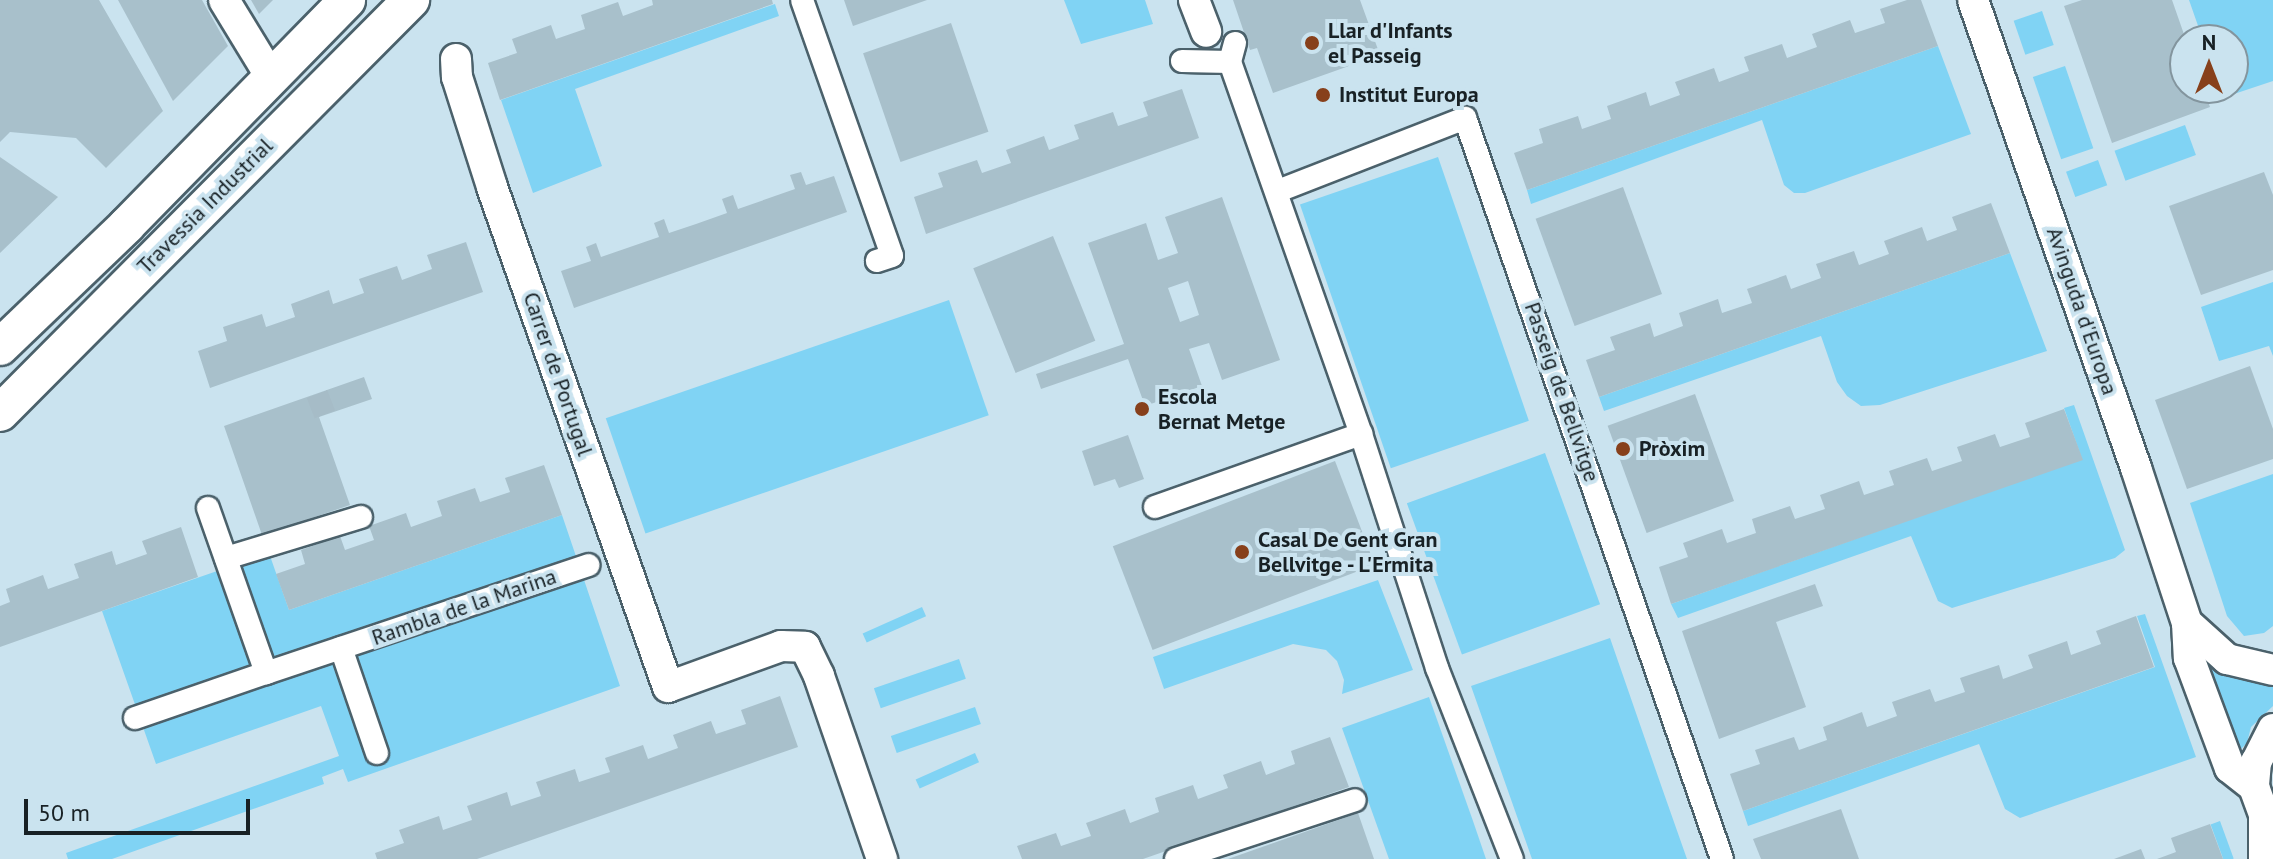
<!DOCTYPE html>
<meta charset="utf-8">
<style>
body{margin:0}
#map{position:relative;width:2273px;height:859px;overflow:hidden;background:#cae3ef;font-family:"PT Sans",sans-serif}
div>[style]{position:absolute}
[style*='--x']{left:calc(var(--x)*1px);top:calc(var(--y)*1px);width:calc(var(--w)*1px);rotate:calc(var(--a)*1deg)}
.green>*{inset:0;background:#80d3f4;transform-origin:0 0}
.building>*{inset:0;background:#a8c0cb;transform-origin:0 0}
.pedestrian-tunnel>*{height:22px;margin-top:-11px;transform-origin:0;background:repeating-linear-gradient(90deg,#a6bcc7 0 22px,transparent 0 33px)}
.roads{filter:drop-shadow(2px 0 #4b616b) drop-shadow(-2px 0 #4b616b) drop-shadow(0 2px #4b616b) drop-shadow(0 -2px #4b616b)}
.pedestrian>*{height:22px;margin:-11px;padding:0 11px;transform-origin:11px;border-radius:11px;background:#fff}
.minor>*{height:30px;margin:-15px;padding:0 15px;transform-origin:15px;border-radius:15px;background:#fff}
.tertiary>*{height:36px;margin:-18px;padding:0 18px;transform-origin:18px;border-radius:18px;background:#fff}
.dots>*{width:22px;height:22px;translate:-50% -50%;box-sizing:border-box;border:4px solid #cae3ef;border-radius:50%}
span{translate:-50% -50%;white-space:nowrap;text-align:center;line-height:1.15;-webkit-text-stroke:8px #cae3ef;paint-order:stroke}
.poi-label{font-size:22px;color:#182125;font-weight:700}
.left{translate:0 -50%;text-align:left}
.street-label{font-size:22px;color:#182125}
.north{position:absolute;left:2169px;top:24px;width:80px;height:80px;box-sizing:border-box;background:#cae3ef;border:2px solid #83959e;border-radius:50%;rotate:0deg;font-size:22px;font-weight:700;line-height:32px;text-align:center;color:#182125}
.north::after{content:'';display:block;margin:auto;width:28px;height:36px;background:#87401b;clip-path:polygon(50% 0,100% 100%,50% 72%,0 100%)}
.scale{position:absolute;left:24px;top:799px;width:226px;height:36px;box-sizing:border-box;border:4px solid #182125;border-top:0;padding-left:10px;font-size:24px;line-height:28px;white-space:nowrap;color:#182125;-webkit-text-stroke:6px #cae3ef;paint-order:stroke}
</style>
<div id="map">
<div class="green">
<div style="clip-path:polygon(1064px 0,1145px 0,1153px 24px,1081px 44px)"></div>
<div style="clip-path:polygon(2189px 0,2273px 0,2273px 81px,2222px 98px,2219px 88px,2233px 88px,2233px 40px,2203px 40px)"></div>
<div style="clip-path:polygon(775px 4px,779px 16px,575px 89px,602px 166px,533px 193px,501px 100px)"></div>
<div style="left:2042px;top:11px;width:36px;height:30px;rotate:71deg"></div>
<div style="clip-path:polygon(1938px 46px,1971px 134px,1805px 193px,1794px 193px,1784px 185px,1762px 120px,1531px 204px,1527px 190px)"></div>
<div style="left:2065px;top:66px;width:87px;height:34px;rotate:71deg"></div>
<div style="left:2185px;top:125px;width:32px;height:75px;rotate:70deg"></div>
<div style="left:1438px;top:157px;width:279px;height:146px;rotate:71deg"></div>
<div style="left:2098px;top:160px;width:27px;height:34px;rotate:70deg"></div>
<div style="clip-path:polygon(2010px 253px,2047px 351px,1880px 405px,1861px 406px,1847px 396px,1837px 382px,1821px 336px,1604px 411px,1599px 397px)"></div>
<div style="clip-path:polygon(2273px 282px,2273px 356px,2269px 346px,2219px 361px,2201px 307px)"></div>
<div style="left:949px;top:300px;width:122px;height:363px;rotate:71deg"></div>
<div style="clip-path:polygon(2074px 405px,2125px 550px,2115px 558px,1952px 608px,1938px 601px,1911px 536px,1678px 618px,1671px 604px,2082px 459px,2064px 408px)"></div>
<div style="left:1545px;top:453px;width:161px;height:147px;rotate:70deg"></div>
<div style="clip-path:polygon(2273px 474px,2273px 626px,2264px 633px,2244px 636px,2227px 616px,2190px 503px)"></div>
<div style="clip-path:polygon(562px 515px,620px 686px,348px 782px,343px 769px,322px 777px,324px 784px,112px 859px,68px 859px,66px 853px,339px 756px,321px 706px,156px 764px,102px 611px,269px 553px,289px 610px)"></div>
<div style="clip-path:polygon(1378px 580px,1413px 670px,1342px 694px,1344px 680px,1337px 661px,1326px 650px,1293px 644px,1164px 689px,1153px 657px)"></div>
<div style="left:922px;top:607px;width:10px;height:65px;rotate:66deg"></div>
<div style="clip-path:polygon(2145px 614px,2196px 757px,2020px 818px,2005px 809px,1979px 744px,1748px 826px,1743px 811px,2155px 667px,2137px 616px)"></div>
<div style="clip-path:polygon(1610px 638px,1662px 788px,1687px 859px,1532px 859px,1471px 686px)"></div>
<div style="clip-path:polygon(2203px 658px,2234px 677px,2273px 683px,2273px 706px,2251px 727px,2247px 743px,2241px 749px,2237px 749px)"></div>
<div style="left:959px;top:659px;width:21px;height:90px;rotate:71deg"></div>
<div style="clip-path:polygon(1429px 697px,1473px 821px,1486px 859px,1389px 859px,1342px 728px)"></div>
<div style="left:975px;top:707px;width:18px;height:89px;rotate:71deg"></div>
<div style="left:975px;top:753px;width:10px;height:65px;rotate:66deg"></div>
<div style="left:2220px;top:821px;width:40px;height:10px;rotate:70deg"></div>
</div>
<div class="building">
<div style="clip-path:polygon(0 0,99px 0,163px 111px,106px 168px,76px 138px,10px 132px,0 142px)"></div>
<div style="clip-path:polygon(118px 0,202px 0,228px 46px,173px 101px)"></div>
<div style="clip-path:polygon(251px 0,273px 0,259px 14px)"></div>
<div style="clip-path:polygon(652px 0,772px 0,773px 4px,500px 100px,488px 63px,517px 53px,512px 39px,551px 25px,556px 39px,585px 29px,581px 15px,618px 2px,623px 16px,653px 5px)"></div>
<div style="clip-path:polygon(844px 0,927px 0,853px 26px)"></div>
<div style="clip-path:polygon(1233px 0,1360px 0,1380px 55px,1273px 93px,1257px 48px,1250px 50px)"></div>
<div style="clip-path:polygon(1907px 0,1921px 0,1938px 46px,1527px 190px,1514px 153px,1543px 143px,1539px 129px,1578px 116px,1582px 129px,1611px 119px,1607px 106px,1646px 92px,1650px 106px,1680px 95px,1675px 82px,1714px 68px,1719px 82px,1749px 71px,1744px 57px,1782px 44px,1787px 58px,1817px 47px,1812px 34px,1850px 20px,1855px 33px,1885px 23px,1880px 9px)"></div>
<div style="clip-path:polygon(2082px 0,2172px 0,2186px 40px,2185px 88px,2203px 88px,2210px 107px,2112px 143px,2064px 6px)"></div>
<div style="left:951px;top:23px;width:115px;height:93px;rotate:71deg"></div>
<div style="clip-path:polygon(1182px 89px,1199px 138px,926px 234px,914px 197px,943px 187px,938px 173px,977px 160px,982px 173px,1011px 163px,1006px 150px,1044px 136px,1049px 150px,1079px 139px,1074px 125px,1113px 112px,1118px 126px,1148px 116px,1143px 102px)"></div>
<div style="clip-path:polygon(0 157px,58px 197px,0 253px)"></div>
<div style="clip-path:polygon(801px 172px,806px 185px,834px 176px,847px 212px,574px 308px,561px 271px,591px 261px,586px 247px,596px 243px,601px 257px,659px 237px,654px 223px,664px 219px,669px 233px,696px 224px,727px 213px,722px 199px,733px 195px,738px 209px,795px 189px,790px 175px)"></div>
<div style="clip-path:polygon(2264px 172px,2273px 195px,2273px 270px,2201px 295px,2169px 206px)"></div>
<div style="left:1623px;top:187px;width:114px;height:93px;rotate:70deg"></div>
<div style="clip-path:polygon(evenodd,1222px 197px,1280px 360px,1222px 380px,1209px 343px,1189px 349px,1202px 386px,1145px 406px,1128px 359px,1041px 389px,1036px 374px,1124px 344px,1088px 243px,1146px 223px,1158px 260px,1178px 253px,1165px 217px,1222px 197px,1188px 281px,1199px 315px,1180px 322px,1168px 288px,1188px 281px)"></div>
<div style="clip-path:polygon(1991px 203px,2010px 253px,1599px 397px,1586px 360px,1615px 350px,1610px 337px,1650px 323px,1654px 337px,1683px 326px,1679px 313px,1718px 299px,1722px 313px,1752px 303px,1747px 289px,1786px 275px,1791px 289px,1821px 278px,1816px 264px,1854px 251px,1859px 265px,1889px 254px,1884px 241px,1922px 227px,1927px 241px,1957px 230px,1952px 217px)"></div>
<div style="left:1053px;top:236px;width:113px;height:86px;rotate:68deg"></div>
<div style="clip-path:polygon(466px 242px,483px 292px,210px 388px,198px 351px,227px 341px,223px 327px,262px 314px,266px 327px,295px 317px,291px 304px,329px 290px,333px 304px,364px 293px,359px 279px,397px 266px,402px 280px,432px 269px,427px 255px)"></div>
<div style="clip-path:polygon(2250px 366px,2273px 429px,2273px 459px,2187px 489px,2155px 400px)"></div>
<div style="clip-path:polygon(364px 377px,372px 399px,319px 417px,350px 505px,262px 535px,224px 426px)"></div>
<div style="left:1695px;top:394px;width:114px;height:93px;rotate:70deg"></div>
<div style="clip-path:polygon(2064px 409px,2083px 460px,1671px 604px,1659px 567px,1688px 557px,1683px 543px,1722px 529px,1727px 543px,1756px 533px,1752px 519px,1790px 506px,1795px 519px,1825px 509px,1820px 495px,1859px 481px,1864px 495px,1894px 485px,1889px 471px,1927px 458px,1932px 471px,1962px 461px,1957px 447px,1995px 434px,2000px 447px,2030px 437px,2025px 423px)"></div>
<div style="clip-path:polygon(1128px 435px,1144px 479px,1119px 488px,1115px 479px,1094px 486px,1082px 451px)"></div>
<div style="left:1335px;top:461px;width:111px;height:238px;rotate:69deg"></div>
<div style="clip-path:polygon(544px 465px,562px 515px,289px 610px,276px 574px,305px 564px,301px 550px,340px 536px,345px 550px,374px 540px,369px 526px,406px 513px,411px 527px,442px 516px,437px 501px,475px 488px,480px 502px,510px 492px,505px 478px)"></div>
<div style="clip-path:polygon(181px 527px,198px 577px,0 647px,0 606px,10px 602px,6px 589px,43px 575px,48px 589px,79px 578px,74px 564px,112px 551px,116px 565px,147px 554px,142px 541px)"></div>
<div style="clip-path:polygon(1815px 584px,1823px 606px,1776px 622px,1806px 707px,1719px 739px,1682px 631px)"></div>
<div style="clip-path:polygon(2136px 616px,2154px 667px,1743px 811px,1730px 774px,1760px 764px,1755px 750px,1794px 737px,1799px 750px,1827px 740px,1823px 727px,1862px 712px,1867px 727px,1897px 716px,1892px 702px,1930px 689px,1935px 702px,1965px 692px,1960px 678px,1999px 665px,2003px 679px,2033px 668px,2028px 655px,2067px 641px,2071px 655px,2101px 644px,2096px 631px)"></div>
<div style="clip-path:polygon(780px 696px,798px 747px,477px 859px,377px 859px,375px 853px,404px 843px,399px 830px,439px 816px,443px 830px,472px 820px,467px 806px,507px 792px,511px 806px,541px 796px,536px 782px,575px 769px,579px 782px,610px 772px,605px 758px,643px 745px,648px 759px,678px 748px,673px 735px,711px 721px,716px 734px,746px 724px,741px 710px)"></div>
<div style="clip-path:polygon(1330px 737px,1349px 787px,1143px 859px,1022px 859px,1017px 846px,1056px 833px,1061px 846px,1091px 836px,1086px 823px,1125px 809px,1130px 823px,1159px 812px,1155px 798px,1193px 785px,1198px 799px,1228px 788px,1223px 775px,1261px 761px,1266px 775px,1295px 764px,1291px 751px)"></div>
<div style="clip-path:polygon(1841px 809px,1859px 859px,1761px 859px,1753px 839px)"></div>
<div style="clip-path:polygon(1358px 813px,1374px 859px,1228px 859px)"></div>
<div style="clip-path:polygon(2210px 824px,2223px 859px,2157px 859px,2176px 852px,2171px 838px)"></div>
<div style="clip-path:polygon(2141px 849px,2145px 859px,2114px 859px)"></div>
</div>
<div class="pedestrian-tunnel">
<div style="--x:317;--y:394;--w:22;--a:69"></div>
</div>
<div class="roads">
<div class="pedestrian">
<div style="--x:802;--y:0;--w:271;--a:70.6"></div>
<div style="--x:892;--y:256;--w:16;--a:162"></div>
<div style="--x:1235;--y:43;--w:20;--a:105"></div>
<div style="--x:1230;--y:62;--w:394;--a:70.6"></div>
<div style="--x:1361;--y:434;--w:246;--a:72"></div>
<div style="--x:1437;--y:668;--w:205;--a:68.6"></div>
<div style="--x:1182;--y:61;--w:48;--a:1.2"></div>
<div style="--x:1278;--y:191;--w:201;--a:-21.3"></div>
<div style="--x:1465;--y:118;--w:784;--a:70.87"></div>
<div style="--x:1155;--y:507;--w:219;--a:-19.5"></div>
<div style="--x:208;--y:508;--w:175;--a:70.6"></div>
<div style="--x:266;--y:673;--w:340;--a:-18.5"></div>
<div style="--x:226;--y:558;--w:141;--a:-16.9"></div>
<div style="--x:341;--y:648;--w:111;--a:71.1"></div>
<div style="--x:135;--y:718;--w:139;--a:-19"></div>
<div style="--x:1176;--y:859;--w:188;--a:-18.2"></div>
</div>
<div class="minor">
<div style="--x:224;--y:0;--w:90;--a:58.6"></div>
<div style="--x:1194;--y:0;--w:34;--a:69"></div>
<div style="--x:1973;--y:0;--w:496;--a:70.8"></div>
<div style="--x:2136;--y:468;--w:163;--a:71.8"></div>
<div style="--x:2187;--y:623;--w:35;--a:87"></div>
<div style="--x:2189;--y:658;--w:117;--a:69.6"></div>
<div style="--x:2230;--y:768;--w:31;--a:38"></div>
<div style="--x:456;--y:59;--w:18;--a:87"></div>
<div style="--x:457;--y:77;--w:115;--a:72.3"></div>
<div style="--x:492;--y:187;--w:530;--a:70.61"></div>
<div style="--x:668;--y:687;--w:120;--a:-19.9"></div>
<div style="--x:781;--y:646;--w:24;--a:2"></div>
<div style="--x:805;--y:647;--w:32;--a:64"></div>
<div style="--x:819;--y:676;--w:194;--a:71"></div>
<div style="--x:2187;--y:623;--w:54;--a:42"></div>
<div style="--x:2227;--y:659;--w:47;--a:13.4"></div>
<div style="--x:2273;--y:729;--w:37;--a:117"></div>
<div style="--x:2256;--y:762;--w:25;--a:95"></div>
<div style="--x:2254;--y:787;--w:30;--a:70"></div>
<div style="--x:2264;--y:815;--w:13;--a:45"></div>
<div style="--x:2264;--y:815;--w:44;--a:90"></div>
</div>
<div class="tertiary">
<div style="--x:0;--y:347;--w:175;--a:-43.8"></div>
<div style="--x:126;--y:226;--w:316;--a:-45.6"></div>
<div style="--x:0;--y:413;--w:583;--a:-45.14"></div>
</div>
</div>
<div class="dots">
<div style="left:1312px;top:43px;background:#87401b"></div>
<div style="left:1323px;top:95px;background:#87401b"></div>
<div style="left:1142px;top:409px;background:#87401b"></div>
<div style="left:1623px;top:449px;background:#87401b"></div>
<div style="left:1242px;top:552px;background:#87401b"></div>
</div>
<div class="poi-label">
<span class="left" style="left:1328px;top:43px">Llar d'Infants<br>el Passeig</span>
<span class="left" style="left:1339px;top:95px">Institut Europa</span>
<span class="left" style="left:1158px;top:409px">Escola<br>Bernat Metge</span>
<span class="left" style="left:1639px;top:449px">Pròxim</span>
<span class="left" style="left:1258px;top:552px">Casal De Gent Gran<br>Bellvitge - L'Ermita</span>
</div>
<div class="street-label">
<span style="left:205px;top:206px;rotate:-45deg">Travessia Industrial</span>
<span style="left:2082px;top:311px;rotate:71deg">Avinguda d'Europa</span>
<span style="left:558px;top:374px;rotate:71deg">Carrer de Portugal</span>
<span style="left:1562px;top:392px;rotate:71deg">Passeig de Bellvitge</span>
<span style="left:464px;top:607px;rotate:-19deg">Rambla de la Marina</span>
</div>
<div class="north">N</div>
<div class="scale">50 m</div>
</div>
